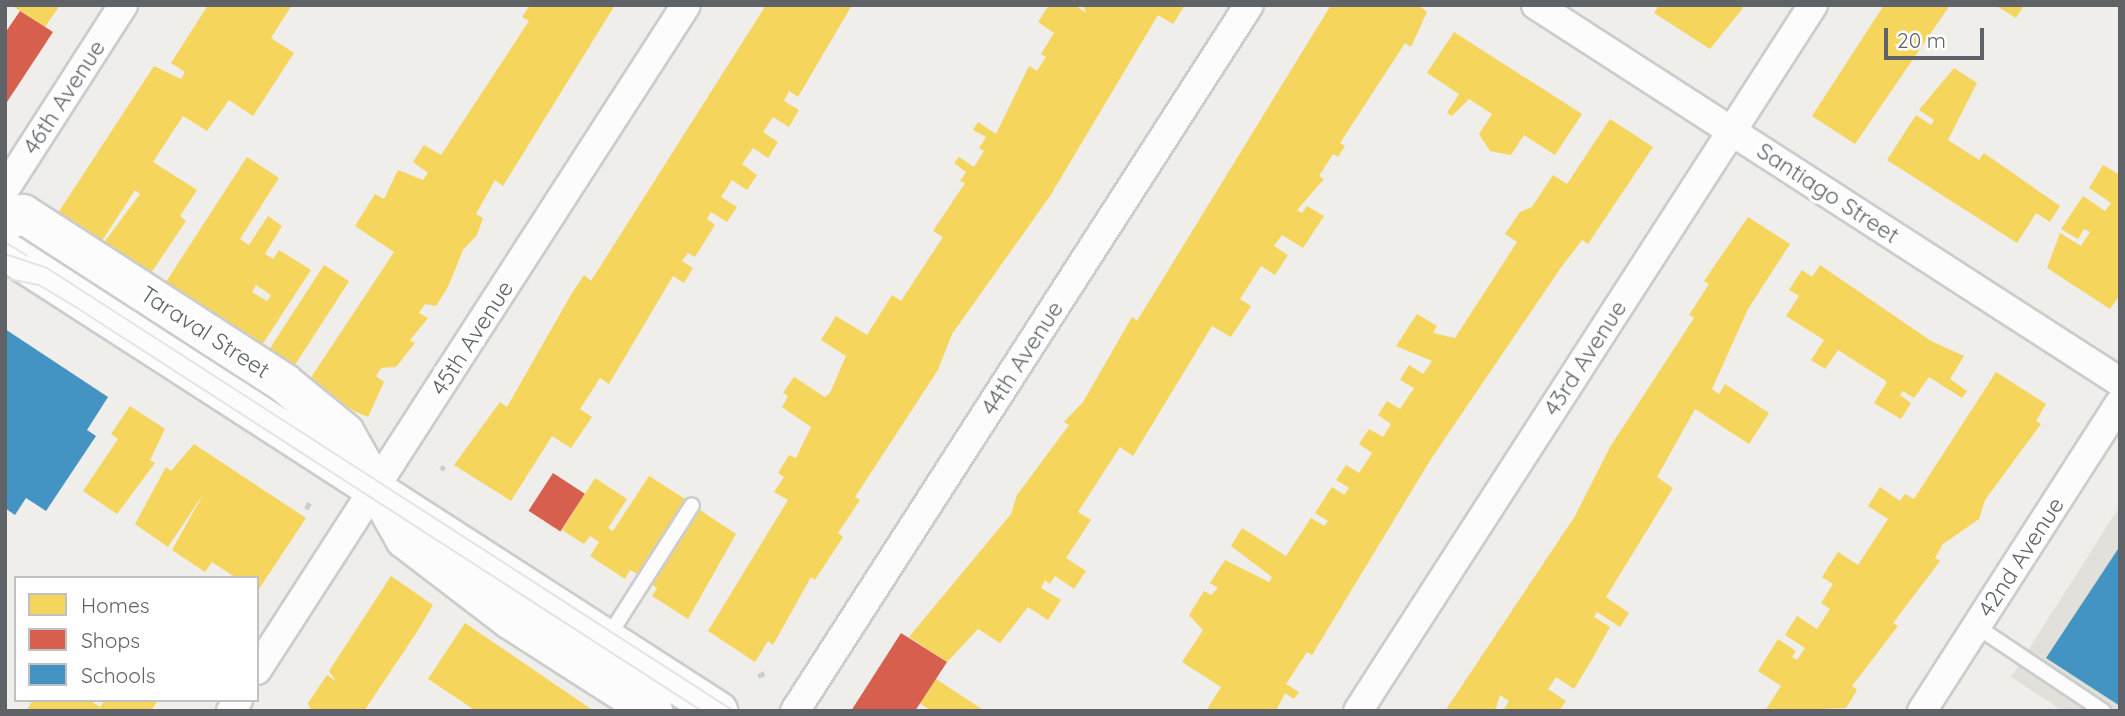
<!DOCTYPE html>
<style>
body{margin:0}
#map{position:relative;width:2125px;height:716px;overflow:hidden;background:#efeeea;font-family:Quicksand,sans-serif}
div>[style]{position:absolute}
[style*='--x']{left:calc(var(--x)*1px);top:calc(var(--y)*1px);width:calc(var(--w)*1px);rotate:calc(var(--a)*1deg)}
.education>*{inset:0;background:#e2e0da}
.homes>*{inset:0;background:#f6d55c;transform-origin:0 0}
.shops>*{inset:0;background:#d6604d;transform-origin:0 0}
.schools>*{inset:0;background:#4393c3}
.path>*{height:4.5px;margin-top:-2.25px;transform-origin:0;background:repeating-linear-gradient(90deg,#cacfcc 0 7px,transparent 0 10.5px)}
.roads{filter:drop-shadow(2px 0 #cbcccc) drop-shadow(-2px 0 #cbcccc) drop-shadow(0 2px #cbcccc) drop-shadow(0 -2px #cbcccc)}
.lane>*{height:14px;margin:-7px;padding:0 7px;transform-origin:7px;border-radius:7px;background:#fdfcfc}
.street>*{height:28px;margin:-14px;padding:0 14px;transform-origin:14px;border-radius:14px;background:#fdfcfc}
.secondary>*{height:38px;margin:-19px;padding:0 19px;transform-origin:19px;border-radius:19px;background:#fdfcfc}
.tram>*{height:2px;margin:-1px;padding:0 1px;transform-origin:1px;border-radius:1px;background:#e4e4e4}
span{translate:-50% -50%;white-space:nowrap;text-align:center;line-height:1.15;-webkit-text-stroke:7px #fff;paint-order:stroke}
.street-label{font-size:23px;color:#5f6368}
.frame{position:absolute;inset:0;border:7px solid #5f6368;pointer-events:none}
.legend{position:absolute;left:14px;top:576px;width:245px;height:126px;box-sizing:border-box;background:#fff;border:2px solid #bfc1c3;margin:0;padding:9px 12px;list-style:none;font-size:21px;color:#5f6368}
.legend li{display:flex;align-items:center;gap:14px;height:35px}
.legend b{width:35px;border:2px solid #bfc1c3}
.scale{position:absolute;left:1884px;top:28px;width:100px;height:32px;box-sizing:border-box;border:4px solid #5f6368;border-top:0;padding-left:9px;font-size:21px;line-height:24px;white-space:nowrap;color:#5f6368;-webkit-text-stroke:5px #fff;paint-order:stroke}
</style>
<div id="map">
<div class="education">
<div style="clip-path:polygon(2120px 506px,2120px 711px,2063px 711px,2011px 677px)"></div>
</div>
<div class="homes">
<div style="clip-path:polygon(11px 5px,60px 5px,45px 27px)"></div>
<div style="clip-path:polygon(208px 5px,292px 5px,271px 38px,294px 53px,253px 116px,229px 100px,207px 131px,183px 116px,153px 162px,197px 190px,180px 216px,186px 221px,147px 279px,100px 248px,140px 194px,135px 190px,100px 244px,58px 213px,154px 66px,181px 79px,185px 72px,171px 63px)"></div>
<div style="clip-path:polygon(530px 5px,615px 5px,503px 186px,495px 180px,486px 196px,476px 214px,483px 218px,477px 235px,463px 250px,448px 287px,436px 306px,425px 304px,419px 313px,428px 318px,410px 340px,415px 343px,396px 367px,381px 368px,376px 376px,384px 382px,368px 417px,354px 411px,308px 382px,394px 252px,355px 226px,375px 194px,384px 199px,398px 170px,423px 180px,428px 173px,413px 162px,424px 145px,441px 155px,529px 21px,522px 17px)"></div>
<div style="clip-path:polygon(766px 5px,852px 5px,798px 97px,789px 91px,784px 101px,799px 110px,789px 127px,773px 117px,763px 132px,778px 142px,768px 158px,753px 148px,742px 164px,757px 175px,747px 190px,732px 180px,721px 197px,737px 207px,727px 222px,711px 212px,707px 219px,715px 225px,695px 257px,688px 253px,682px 261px,693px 268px,684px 283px,673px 276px,609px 384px,600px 378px,580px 409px,592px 417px,571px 448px,552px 436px,511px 501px,454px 465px,500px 402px,507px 407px,572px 293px,584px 275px,591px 281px)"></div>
<div style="clip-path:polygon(1049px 5px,1075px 5px,1086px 13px,1083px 5px,1185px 5px,1173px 24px,1158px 15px,1050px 196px,952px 334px,938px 370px,855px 497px,860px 500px,838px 533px,843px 537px,815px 580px,811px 577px,773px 645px,768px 641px,755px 662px,708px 631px,788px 500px,774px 492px,784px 477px,778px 473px,789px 455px,796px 458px,811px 427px,782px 407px,788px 396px,783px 393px,794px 377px,825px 397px,830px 393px,846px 356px,821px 340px,836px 316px,867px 335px,892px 295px,901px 301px,943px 237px,933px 231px,965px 183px,960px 181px,966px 172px,954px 163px,959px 157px,974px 167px,984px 151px,979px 148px,986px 137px,973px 130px,978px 122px,996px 134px,1029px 66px,1037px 71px,1046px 57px,1041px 54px,1054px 33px,1038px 22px)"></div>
<div style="clip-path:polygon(1331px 5px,1418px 5px,1427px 12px,1411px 47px,1405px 43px,1340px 143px,1345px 146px,1338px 157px,1333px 154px,1319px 176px,1324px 179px,1297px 210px,1302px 213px,1307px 206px,1324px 216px,1303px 248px,1282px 235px,1274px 246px,1288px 255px,1275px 275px,1261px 266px,1240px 299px,1251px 306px,1231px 337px,1212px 326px,1133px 456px,1120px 447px,1078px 512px,1091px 520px,1066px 558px,1086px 571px,1074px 589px,1055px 576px,1050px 584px,1045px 580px,1041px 588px,1061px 600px,1048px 620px,1028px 607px,1000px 643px,978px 629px,947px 662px,909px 637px,1011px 514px,1017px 495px,1069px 425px,1064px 422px,1083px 402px,1132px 317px,1137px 321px,1145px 308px)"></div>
<div style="clip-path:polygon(1659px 5px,1740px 5px,1743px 8px,1710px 49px,1654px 13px)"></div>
<div style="clip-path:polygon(1884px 5px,1950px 5px,1855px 144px,1812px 116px)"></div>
<div style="clip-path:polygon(1995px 5px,2024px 5px,2016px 18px)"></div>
<div style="clip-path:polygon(1454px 32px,1582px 114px,1555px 155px,1524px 135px,1511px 155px,1490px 151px,1479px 134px,1492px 114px,1469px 99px,1452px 116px,1447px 113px,1459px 94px,1427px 73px)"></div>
<div style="clip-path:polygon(1954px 68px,1977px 83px,1948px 140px,1979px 160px,1984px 153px,2060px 206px,2050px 222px,2036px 213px,2017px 243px,1887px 160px,1916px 115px,1931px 125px,1934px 120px,1919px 110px)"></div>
<div style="clip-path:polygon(1610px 119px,1653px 147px,1588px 244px,1582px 240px,1560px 269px,1431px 459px,1312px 655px,1307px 652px,1286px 684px,1299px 692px,1294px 699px,1285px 693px,1276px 711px,1206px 711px,1221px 687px,1182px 662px,1203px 630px,1189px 615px,1204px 591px,1211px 595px,1218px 588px,1210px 583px,1225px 560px,1269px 582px,1272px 577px,1231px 546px,1242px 528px,1286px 556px,1311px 518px,1324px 526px,1328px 521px,1315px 513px,1332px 487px,1344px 495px,1349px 488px,1336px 480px,1346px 465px,1359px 473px,1372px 453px,1359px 444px,1369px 429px,1383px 437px,1391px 424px,1378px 415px,1387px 401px,1400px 409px,1414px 388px,1400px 380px,1409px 365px,1423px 374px,1432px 361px,1396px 346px,1417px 314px,1437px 326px,1433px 333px,1455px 338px,1517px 242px,1505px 234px,1520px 212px,1532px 207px,1553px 175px,1567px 184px)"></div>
<div style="clip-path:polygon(evenodd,247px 157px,279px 178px,240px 239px,249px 245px,268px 216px,282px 226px,265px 254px,273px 259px,279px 250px,311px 270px,260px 348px,164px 285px,247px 157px,256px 285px,271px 295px,267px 301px,252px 292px,256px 285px)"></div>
<div style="clip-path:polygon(2103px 165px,2120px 175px,2120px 295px,2110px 309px,2047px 268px,2060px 233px,2081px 246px,2090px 232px,2084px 229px,2078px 239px,2061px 229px,2083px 196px,2105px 211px,2111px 203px,2089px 188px)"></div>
<div style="clip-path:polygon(1748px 217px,1790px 244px,1748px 309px,1712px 389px,1719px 394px,1725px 384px,1769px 413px,1749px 444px,1695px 409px,1657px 477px,1673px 488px,1606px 597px,1629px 613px,1620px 627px,1597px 612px,1594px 617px,1610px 627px,1591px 661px,1574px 689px,1556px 677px,1548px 689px,1566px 701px,1559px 711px,1503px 711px,1509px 701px,1500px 695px,1495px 711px,1445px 711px,1575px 516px,1610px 447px,1694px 318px,1689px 315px,1709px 284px,1704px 281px)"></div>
<div style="left:324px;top:265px;width:30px;height:103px;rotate:33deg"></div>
<div style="clip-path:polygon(1820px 265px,1931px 341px,1964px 356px,1950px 379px,1967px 391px,1962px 398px,1929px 377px,1914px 398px,1903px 391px,1900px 395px,1911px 403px,1901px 419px,1874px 403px,1887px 382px,1883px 379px,1838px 350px,1825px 369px,1811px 360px,1824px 340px,1786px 316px,1799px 296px,1789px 290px,1802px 270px,1812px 277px)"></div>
<div style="clip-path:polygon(1996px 372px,2046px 404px,2036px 421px,2041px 424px,1985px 500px,1979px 519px,1943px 544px,1935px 558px,1940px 561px,1893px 623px,1898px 626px,1852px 686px,1857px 690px,1846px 708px,1765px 711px,1781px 686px,1758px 671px,1778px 639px,1796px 651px,1792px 657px,1797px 660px,1805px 648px,1785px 635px,1797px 616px,1817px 629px,1830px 609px,1821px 603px,1833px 584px,1822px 577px,1838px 552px,1858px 565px,1884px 525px,1888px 519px,1868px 506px,1880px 487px,1900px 501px,1905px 494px,1914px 499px)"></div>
<div style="clip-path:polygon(130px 406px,165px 429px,150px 460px,155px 463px,117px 514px,83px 491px,118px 439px,111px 434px)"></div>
<div style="clip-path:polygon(194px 444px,306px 518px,257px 592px,257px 578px,236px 578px,212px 562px,205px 572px,172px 550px,204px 493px,168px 547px,135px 524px,166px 467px,171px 471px)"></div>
<div style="clip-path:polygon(649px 476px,685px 499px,641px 576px,630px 570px,625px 579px,590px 556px,599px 542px,590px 536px,584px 544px,562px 530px,595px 478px,627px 499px,608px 528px,613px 531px)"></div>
<div style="clip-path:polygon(700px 510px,736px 534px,688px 619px,652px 596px,657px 588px,648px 582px)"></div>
<div style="clip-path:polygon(391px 576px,433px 605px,415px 635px,364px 711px,311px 711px,308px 703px,327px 675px,336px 681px,329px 671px)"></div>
<div style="clip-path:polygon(465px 623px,591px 709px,601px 711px,476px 711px,428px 679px)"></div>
<div style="clip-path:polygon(936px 679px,968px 700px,985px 711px,931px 711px,920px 703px)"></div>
<div style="clip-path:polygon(33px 700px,89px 700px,100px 707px,105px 700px,158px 700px,151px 711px,26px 711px)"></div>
</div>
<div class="shops">
<div style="clip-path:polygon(20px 11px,53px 32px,5px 105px,5px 33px)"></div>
<div style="left:553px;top:473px;width:38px;height:45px;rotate:33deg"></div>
<div style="clip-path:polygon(901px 633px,947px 662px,936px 679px,915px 711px,851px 711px)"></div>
</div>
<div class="schools">
<div style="clip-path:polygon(5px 329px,108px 397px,87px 430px,96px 436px,46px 511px,26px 498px,15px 515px,5px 508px)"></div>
<div style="clip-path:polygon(2120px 546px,2120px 706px,2046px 658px)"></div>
</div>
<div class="path">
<div style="--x:441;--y:470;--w:5;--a:-53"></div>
<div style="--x:306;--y:509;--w:9;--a:-63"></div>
<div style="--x:758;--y:676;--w:8;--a:-23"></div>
</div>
<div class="roads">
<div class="lane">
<div style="--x:1976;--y:626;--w:153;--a:33.8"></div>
<div style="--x:608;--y:637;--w:156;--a:-57.5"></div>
</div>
<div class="street">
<div style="--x:1536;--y:5;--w:695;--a:32.84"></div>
<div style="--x:5;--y:189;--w:219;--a:-57.3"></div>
<div style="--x:257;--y:670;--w:791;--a:-57.17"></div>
<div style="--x:231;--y:711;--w:13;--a:-58"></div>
<div style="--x:795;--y:711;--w:839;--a:-57.26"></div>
<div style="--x:1358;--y:711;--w:840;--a:-57.2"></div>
<div style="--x:1922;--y:711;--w:366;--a:-57.3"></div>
</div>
<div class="secondary">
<div style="--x:5;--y:221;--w:19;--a:-21"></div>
<div style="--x:23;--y:214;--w:311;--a:32.9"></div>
<div style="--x:284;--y:383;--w:79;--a:39.3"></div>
<div style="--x:345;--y:433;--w:122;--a:60.5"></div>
<div style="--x:405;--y:539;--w:133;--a:37.4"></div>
<div style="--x:511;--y:620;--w:169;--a:32.7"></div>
<div style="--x:5;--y:251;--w:849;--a:32.83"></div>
</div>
</div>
<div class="tram">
<div style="--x:5;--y:242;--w:25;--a:32"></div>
<div style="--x:5;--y:254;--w:44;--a:18.4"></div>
<div style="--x:47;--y:268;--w:817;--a:32.82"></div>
<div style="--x:5;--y:278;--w:35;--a:12"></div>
<div style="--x:39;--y:285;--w:41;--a:31"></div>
<div style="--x:74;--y:306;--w:747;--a:32.82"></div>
</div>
<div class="street-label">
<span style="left:64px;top:97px;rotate:-57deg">46th Avenue</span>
<span style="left:1828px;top:193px;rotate:33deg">Santiago Street</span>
<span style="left:205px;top:332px;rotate:33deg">Taraval Street</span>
<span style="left:472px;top:338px;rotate:-57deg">45th Avenue</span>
<span style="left:1022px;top:358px;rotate:-57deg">44th Avenue</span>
<span style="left:1585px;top:358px;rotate:-57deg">43rd Avenue</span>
<span style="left:2021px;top:557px;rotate:-57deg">42nd Avenue</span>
</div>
<div class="frame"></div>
<ul class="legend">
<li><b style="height:19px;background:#f6d55c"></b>Homes</li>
<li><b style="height:19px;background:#d6604d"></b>Shops</li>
<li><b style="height:19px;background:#4393c3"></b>Schools</li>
</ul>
<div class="scale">20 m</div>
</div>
